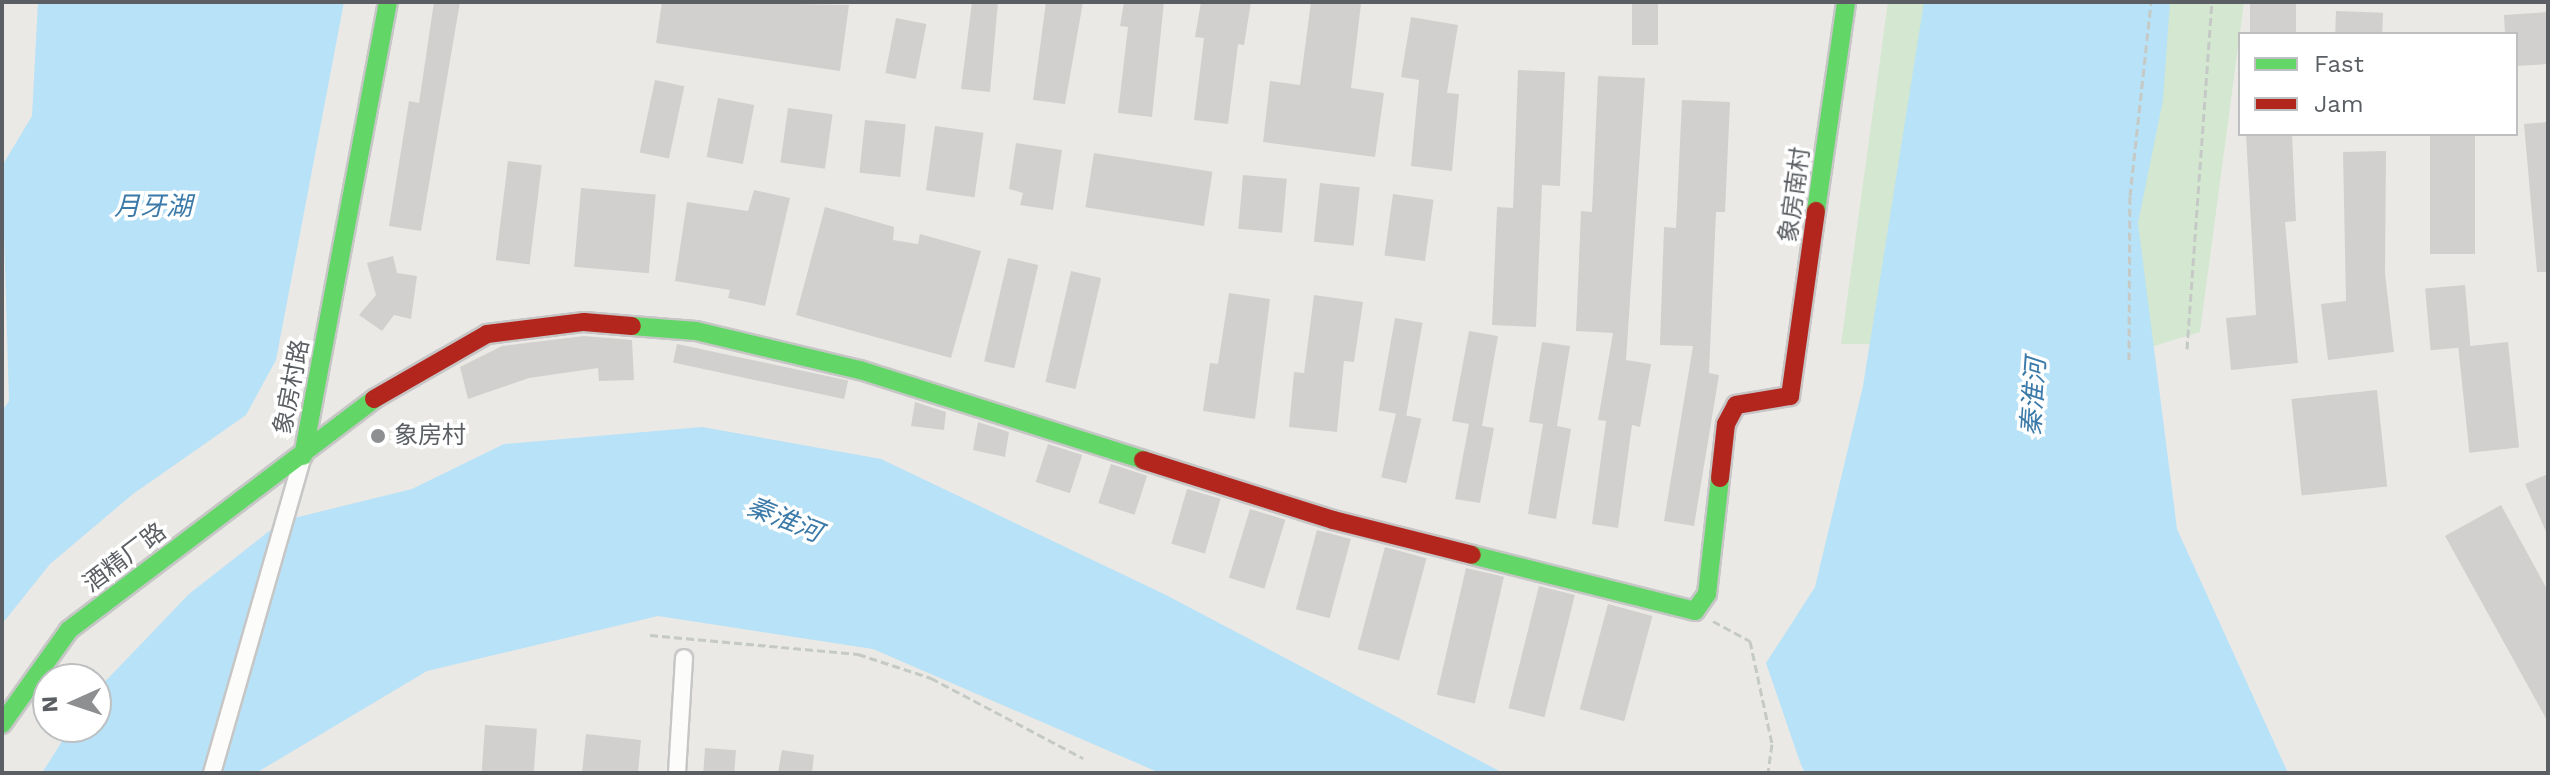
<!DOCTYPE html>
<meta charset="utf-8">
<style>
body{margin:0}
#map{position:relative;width:2550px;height:775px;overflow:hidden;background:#ebe9e5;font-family:"Work Sans","Noto Sans SC",sans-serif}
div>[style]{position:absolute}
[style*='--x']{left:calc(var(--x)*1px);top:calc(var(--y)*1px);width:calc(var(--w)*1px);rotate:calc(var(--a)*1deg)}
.green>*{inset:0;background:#d4e7d0}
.water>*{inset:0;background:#b7e2f7}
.building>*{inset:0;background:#d2d0ce;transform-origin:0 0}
.path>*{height:3px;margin-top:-1.5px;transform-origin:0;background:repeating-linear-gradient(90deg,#c5cac7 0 8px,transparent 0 12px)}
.roads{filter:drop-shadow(2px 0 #c6c6c6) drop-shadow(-2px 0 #c6c6c6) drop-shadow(0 2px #c6c6c6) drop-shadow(0 -2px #c6c6c6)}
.street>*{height:16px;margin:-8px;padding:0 8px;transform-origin:8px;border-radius:8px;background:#fcfcfb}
.fast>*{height:18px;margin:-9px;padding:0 9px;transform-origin:9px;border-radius:9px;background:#63d668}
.jam>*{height:18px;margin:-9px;padding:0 9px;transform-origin:9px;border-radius:9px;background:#b3261e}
.dots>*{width:22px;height:22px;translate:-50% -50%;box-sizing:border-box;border:4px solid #fff;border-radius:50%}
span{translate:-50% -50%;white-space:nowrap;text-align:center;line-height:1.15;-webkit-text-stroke:7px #fff;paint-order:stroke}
.street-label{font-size:24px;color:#5b5f63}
.poi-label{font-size:24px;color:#5b5f63}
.left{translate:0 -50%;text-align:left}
.water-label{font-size:26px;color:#3b7aa9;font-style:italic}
.frame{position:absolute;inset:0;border:4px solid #5b5f63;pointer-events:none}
.legend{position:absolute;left:2238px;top:32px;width:280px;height:104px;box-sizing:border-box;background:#fff;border:2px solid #bdbfc1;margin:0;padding:10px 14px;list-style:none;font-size:24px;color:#5b5f63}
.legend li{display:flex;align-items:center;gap:16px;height:40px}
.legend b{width:40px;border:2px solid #bdbfc1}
.north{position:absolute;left:32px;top:663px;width:80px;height:80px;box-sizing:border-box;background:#fff;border:2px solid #bdbfc1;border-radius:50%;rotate:267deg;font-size:22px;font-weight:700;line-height:32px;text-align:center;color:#5b5f63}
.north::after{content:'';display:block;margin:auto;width:28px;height:36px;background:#8d8f90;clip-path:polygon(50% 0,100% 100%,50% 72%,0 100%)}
</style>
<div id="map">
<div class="green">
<div style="clip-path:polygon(1888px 2px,2244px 2px,2200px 332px,2154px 346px,1841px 344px)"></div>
</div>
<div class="water">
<div style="clip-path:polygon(38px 2px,344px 2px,276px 360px,246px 415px,133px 494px,50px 564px,2px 624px,2px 411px,9px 401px,2px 166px,32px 116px)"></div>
<div style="clip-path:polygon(1924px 2px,2170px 2px,2163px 100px,2138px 223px,2177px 529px,2288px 773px,1805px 773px,1801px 765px,1766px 663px,1815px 587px,1863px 386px)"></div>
<div style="clip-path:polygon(702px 427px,881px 459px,1166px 595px,1503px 773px,1160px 773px,873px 649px,658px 616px,427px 671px,256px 773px,42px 773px,71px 727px,96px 727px,96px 691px,189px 594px,282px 521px,412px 489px,504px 444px)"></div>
</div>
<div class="building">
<div style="clip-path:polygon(434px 2px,460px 2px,421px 231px,389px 226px,409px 101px,419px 103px)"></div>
<div style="clip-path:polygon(662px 2px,849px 5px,840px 71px,656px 43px)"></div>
<div style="clip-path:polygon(972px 2px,998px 2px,990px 92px,961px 89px)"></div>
<div style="clip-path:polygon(1046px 2px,1083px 2px,1065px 104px,1033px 100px)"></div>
<div style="clip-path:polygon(1124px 2px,1164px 2px,1152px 117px,1118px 113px,1128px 27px,1120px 26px)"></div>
<div style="clip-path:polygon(1201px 2px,1251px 2px,1244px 45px,1238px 44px,1228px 124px,1194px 120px,1204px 38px,1195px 37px)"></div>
<div style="clip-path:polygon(1311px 2px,1361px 4px,1351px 88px,1384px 93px,1375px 157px,1263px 142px,1270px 81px,1300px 85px)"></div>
<div style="left:1632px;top:2px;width:26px;height:43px"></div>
<div style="left:2250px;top:2px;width:46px;height:32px"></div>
<div style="left:2336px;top:11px;width:47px;height:23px;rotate:2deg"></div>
<div style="clip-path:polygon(2548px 12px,2548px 64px,2516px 66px,2516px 34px,2505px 34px,2504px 15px)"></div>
<div style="clip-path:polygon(1411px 17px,1458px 25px,1447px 93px,1459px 94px,1452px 171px,1411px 166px,1419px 80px,1401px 77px)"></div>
<div style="left:896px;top:18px;width:31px;height:56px;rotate:11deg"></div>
<div style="clip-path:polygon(1518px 70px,1565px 72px,1560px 186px,1542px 185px,1536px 327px,1492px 325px,1497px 207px,1513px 208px)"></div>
<div style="clip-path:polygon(1598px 76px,1645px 78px,1626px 360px,1651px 364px,1640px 427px,1632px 425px,1618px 528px,1592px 524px,1606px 421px,1598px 420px,1613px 333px,1576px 331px,1581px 211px,1592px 212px)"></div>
<div style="left:655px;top:80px;width:30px;height:74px;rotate:12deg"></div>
<div style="left:718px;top:98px;width:37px;height:60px;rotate:11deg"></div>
<div style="clip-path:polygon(1682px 100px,1730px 102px,1725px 212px,1716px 212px,1709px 373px,1719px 375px,1694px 526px,1664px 521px,1693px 346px,1660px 345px,1664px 227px,1676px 228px)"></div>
<div style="left:788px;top:108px;width:45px;height:55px;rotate:8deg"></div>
<div style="left:865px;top:120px;width:41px;height:53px;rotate:6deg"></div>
<div style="clip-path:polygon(2548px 122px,2548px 272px,2537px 272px,2524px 124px)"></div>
<div style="left:935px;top:126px;width:49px;height:65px;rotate:8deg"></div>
<div style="clip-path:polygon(2246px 134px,2292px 134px,2296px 221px,2285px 222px,2298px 363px,2231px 370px,2226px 318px,2256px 315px)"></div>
<div style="left:2430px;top:134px;width:45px;height:120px"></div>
<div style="clip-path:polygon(1016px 143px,1062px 150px,1053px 210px,1020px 205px,1023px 193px,1009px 189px)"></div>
<div style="clip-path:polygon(2386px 151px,2385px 273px,2394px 352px,2328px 360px,2321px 304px,2346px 301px,2343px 152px)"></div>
<div style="left:1094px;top:153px;width:120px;height:55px;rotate:9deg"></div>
<div style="left:508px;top:161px;width:34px;height:100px;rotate:7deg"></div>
<div style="left:1243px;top:175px;width:44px;height:54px;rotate:5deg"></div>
<div style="left:1320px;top:183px;width:40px;height:59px;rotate:6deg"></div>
<div style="left:581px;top:188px;width:75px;height:79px;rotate:5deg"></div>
<div style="clip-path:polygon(754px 190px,790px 198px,765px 306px,728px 298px,730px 290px,675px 281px,687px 202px,748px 211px)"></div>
<div style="left:1393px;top:194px;width:41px;height:62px;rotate:8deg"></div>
<div style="clip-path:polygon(825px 207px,894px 227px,893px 240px,918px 244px,920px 234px,981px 251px,951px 358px,796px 315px)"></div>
<div style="clip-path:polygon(393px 256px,397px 273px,417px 276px,411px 319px,394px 315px,382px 331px,359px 315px,376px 295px,367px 263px)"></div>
<div style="left:1008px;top:258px;width:31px;height:106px;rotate:13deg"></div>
<div style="left:1071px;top:271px;width:31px;height:114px;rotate:13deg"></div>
<div style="left:2465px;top:285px;width:62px;height:40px;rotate:85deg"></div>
<div style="clip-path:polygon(1229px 293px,1270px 299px,1255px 419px,1203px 411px,1210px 363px,1218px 364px)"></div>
<div style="clip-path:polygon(1314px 295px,1363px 302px,1354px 362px,1344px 361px,1337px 432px,1289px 427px,1294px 372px,1304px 373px)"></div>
<div style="left:1395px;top:318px;width:28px;height:94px;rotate:10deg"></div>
<div style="clip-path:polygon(1469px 331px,1498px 336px,1482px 426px,1494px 428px,1480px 503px,1455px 499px,1469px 424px,1452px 421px)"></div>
<div style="clip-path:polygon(584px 336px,632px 340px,634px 380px,599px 381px,598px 368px,529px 378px,468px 399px,460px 367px,502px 346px)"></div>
<div style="clip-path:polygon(1542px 342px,1570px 346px,1557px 426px,1571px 429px,1556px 519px,1528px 514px,1543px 424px,1529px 422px)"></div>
<div style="left:2508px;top:342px;width:106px;height:50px;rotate:84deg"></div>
<div style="left:677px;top:344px;width:175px;height:19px;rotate:12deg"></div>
<div style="left:2377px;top:390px;width:97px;height:86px;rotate:84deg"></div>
<div style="clip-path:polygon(915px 402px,946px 412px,944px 430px,911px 426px)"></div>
<div style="left:1396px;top:413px;width:26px;height:66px;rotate:13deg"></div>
<div style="clip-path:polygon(978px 422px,1009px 432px,1005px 457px,973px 450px)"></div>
<div style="left:1048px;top:444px;width:36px;height:40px;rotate:18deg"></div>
<div style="left:1111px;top:464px;width:38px;height:41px;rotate:18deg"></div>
<div style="clip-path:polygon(2548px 474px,2548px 536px,2525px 484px)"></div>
<div style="left:1187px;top:489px;width:35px;height:57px;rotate:16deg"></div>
<div style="clip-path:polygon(2501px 505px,2548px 591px,2548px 722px,2445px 536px)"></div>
<div style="left:1250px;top:509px;width:37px;height:72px;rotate:17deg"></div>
<div style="left:1317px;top:530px;width:35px;height:82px;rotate:15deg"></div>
<div style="left:1385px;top:547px;width:43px;height:106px;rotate:15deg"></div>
<div style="left:1466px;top:568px;width:39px;height:130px;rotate:13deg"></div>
<div style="left:1539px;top:586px;width:37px;height:126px;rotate:14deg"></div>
<div style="left:1608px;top:604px;width:46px;height:109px;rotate:15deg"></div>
<div style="left:485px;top:725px;width:52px;height:46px;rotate:4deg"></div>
<div style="clip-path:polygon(586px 734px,641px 740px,638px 773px,582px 773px)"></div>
<div style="left:705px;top:748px;width:31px;height:25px;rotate:4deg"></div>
<div style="clip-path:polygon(782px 750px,814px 755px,812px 773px,778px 773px)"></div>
</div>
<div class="path">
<div style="--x:2187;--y:349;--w:348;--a:-85.9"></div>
<div style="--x:2129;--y:360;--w:164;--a:-89.7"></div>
<div style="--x:2130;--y:196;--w:195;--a:-83.8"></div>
<div style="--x:1713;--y:621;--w:42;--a:28.4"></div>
<div style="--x:1750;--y:641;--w:105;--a:77.9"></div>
<div style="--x:1772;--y:744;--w:29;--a:98"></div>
<div style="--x:650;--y:635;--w:209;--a:5.2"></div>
<div style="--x:858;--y:654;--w:77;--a:18.2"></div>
<div style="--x:931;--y:678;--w:172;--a:27.8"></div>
</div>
<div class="roads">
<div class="street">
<div style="--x:212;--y:773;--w:330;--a:-74"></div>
<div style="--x:677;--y:773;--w:115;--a:-86.5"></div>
</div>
<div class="fast">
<div style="--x:1816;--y:211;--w:211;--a:-81.8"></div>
<div style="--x:632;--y:326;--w:64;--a:4.5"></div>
<div style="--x:696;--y:331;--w:169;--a:13.4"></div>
<div style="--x:860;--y:370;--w:297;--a:17.6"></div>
<div style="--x:303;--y:456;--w:462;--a:-79.4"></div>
<div style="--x:1472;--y:555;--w:230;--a:14.1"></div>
<div style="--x:1695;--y:611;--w:21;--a:-55"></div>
<div style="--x:1707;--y:594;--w:117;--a:-83.6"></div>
<div style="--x:2;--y:724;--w:115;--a:-54.5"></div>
<div style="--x:69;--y:630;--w:383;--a:-37.1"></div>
</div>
<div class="jam">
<div style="--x:374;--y:399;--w:130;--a:-29.9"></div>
<div style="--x:487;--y:334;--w:98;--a:-7.1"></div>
<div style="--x:584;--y:322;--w:48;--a:4.8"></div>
<div style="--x:1143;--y:460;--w:199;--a:17.5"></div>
<div style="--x:1333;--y:520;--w:143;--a:14.1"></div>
<div style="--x:1720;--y:478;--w:54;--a:-83.7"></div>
<div style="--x:1726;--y:424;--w:21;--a:-62"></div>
<div style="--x:1736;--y:405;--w:55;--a:-9.5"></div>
<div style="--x:1790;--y:396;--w:187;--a:-82"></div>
</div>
</div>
<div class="dots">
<div style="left:378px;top:436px;background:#8d8f90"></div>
</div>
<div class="street-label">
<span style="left:1795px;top:195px;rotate:-82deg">象房南村</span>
<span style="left:292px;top:387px;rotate:-79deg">象房村路</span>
<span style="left:125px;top:558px;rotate:-37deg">酒精厂路</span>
</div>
<div class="poi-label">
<span class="left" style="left:394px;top:436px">象房村</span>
</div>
<div class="water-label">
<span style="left:153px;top:207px">月牙湖</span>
<span style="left:2034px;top:397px;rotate:-86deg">秦淮河</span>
<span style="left:784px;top:520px;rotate:22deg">秦淮河</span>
</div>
<div class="frame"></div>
<ul class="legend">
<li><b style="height:10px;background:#63d668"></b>Fast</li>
<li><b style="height:10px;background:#b3261e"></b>Jam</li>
</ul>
<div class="north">N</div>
</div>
